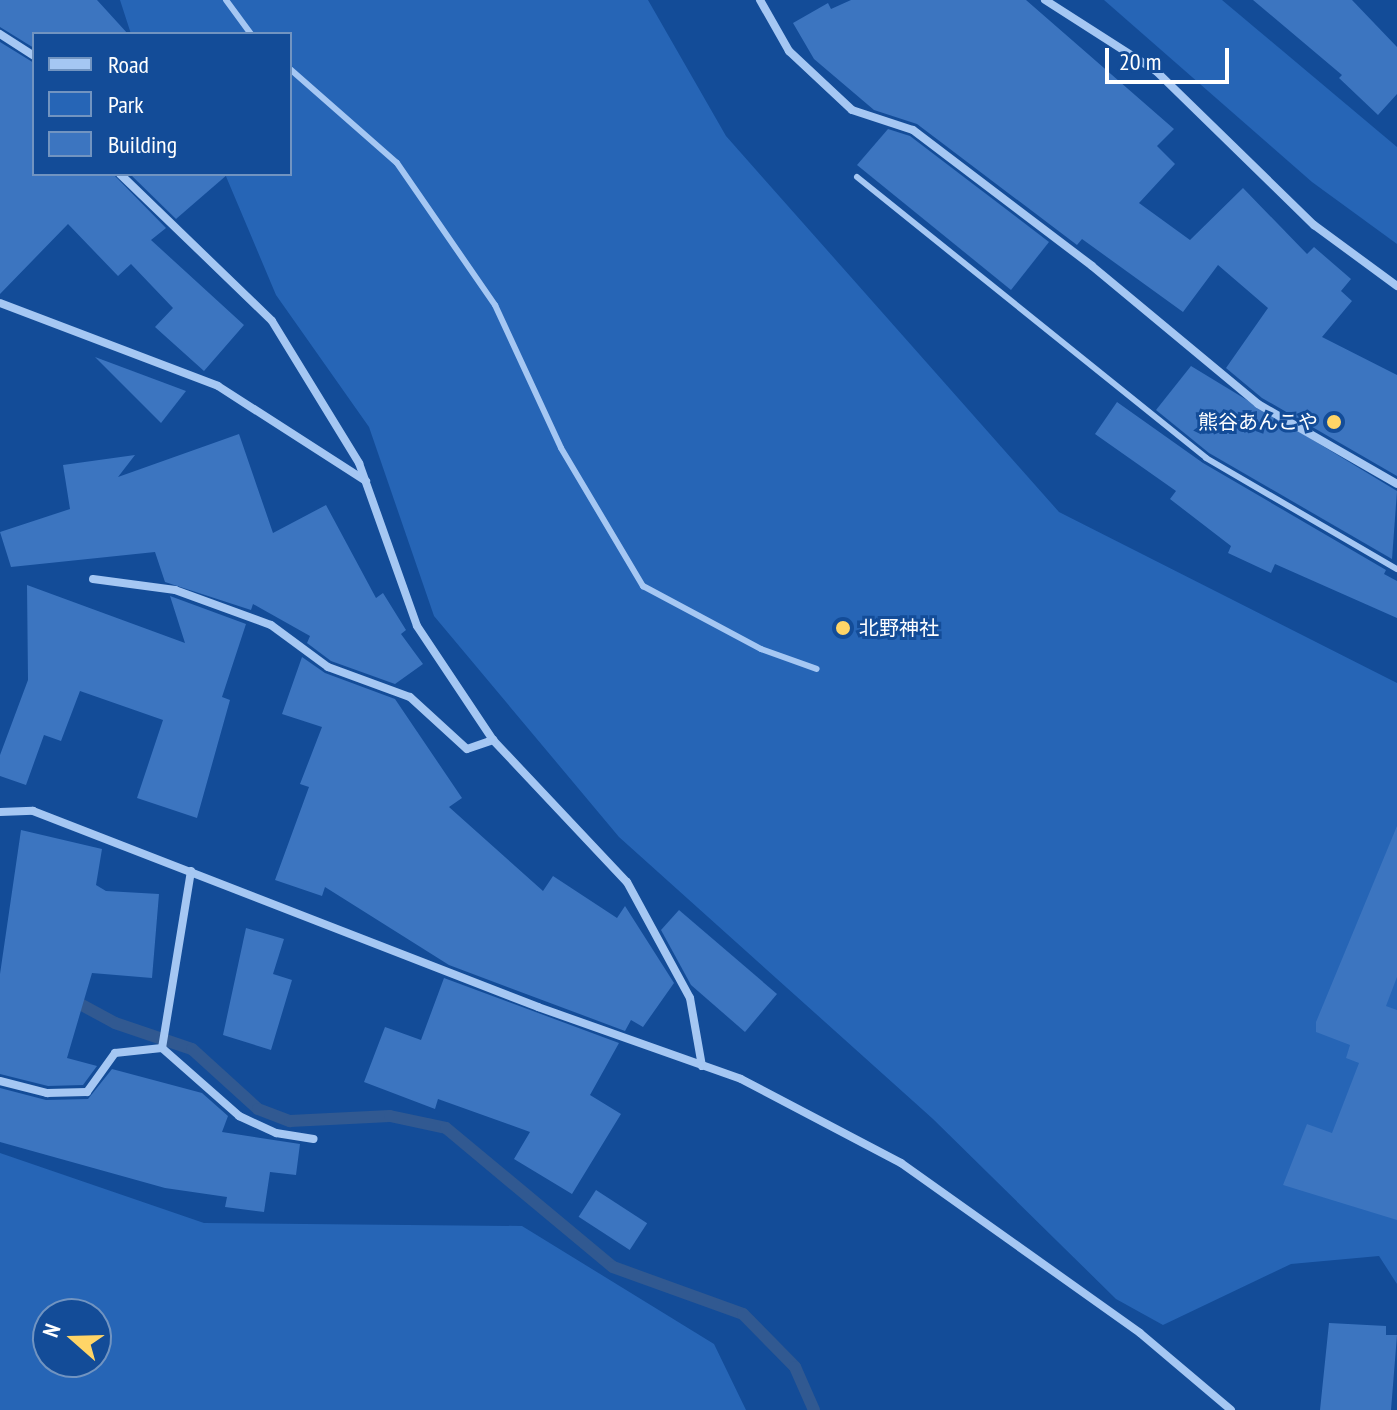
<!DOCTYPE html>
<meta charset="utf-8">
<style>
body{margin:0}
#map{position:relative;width:1397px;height:1410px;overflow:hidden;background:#134c98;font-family:"PT Sans Narrow","Noto Sans JP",sans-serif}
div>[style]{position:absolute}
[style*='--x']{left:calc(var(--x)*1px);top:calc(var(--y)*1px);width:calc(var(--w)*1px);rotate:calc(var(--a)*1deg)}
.green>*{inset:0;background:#2665b6}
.stream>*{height:12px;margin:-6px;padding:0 6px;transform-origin:6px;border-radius:6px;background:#315991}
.building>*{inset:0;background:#3c75c0;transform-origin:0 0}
.lane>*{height:6px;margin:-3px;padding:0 3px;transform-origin:3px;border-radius:3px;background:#a5c7f3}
.street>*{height:8px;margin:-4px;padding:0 4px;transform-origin:4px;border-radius:4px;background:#a5c7f3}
.dots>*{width:22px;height:22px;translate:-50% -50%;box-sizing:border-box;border:4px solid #134c98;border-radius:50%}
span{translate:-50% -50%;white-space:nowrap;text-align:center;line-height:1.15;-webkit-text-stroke:6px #134c98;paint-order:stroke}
.poi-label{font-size:20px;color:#fff}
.right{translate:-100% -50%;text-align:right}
.left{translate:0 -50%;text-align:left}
.legend{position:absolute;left:32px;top:32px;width:260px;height:144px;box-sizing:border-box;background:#134c98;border:2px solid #7194c1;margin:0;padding:10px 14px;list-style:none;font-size:24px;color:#fff}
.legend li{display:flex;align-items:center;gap:16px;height:40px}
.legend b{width:40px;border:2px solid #7194c1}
.north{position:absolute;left:32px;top:1298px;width:80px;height:80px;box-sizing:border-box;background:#134c98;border:2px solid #7194c1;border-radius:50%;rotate:290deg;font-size:22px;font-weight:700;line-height:32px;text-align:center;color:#fff}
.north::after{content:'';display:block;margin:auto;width:28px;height:36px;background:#ffd567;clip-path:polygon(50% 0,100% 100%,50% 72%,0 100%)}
.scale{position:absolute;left:1105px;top:48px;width:124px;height:36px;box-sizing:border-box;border:4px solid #fff;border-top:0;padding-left:10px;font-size:24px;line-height:28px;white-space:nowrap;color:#fff;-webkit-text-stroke:6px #134c98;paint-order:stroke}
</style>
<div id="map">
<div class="green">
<div style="clip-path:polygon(120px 0,648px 0,726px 136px,1059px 512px,1397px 683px,1397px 1284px,1379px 1256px,1291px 1264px,1163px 1325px,1116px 1299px,933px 1119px,619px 837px,434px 616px,369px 427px,276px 295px,225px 174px,290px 174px,290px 34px,131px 34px)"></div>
<div style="clip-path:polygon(1104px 0,1222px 0,1397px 147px,1397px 244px,1312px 182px)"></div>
<div style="clip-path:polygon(evenodd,0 1153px,204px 1223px,522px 1226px,714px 1344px,746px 1410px,0 1410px,0 1153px,96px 1314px,96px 1362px,48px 1362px,48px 1314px,96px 1314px)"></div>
</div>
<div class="stream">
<div style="--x:69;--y:998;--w:52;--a:28.5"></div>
<div style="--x:115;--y:1023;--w:81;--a:18.7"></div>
<div style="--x:192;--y:1049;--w:89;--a:42.3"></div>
<div style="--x:258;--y:1109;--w:34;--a:21"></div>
<div style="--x:290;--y:1121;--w:100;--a:-2.9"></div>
<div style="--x:390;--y:1116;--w:57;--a:12.1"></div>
<div style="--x:446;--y:1128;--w:217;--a:39.8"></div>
<div style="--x:613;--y:1267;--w:138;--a:19.9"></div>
<div style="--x:743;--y:1314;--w:74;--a:45.5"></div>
<div style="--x:795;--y:1367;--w:47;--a:66.2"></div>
</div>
<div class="building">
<div style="clip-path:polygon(0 0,97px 0,128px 34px,34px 34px,34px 48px,0 27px)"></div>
<div style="clip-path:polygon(851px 0,1026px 0,1174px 129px,1157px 146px,1175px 164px,1139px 203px,1190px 240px,1243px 188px,1307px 254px,1314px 247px,1351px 279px,1341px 291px,1352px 301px,1322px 337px,1397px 375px,1397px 476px,1262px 398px,1226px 368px,1268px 308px,1218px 265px,1183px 312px,1082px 239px,1077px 245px,917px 124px,874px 110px,814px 59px,793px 23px,828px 3px,831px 9px)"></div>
<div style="clip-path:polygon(1253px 0,1352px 0,1397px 47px,1397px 94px,1378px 115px,1339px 78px,1342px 75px)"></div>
<div style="clip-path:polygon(0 42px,34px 63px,34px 174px,113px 174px,166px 228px,151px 240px,244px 325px,204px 371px,155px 327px,173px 308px,131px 264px,118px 276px,68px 224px,0 294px)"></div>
<div style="clip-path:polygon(888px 129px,910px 136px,1049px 242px,1011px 290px,857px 165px)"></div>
<div style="clip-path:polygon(130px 174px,228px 174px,176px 219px)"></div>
<div style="clip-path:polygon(95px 357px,186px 391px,161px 423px)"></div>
<div style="clip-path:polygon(1191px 366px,1397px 491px,1392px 559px,1209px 453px,1156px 410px)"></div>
<div style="clip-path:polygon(1117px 402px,1203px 463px,1386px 570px,1384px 574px,1397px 581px,1397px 618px,1275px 564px,1271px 573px,1228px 553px,1231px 546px,1170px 499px,1176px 491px,1095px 434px)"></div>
<div style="clip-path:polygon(239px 434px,273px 533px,326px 505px,376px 598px,383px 593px,406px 630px,401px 634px,423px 664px,395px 684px,331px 661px,307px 643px,310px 636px,253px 604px,251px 610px,165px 582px,155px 552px,11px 567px,0 532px,70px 509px,63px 465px,135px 455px,118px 477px)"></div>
<div style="clip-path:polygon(27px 585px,185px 643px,170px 596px,246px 624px,222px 697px,230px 700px,197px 818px,137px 798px,163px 720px,80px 691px,61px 741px,44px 735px,26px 785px,0 776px,0 755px,28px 680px)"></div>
<div style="clip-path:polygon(302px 657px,325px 673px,395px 699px,462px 798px,449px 807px,543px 891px,553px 876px,617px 918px,625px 906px,674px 983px,643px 1027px,631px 1020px,625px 1031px,449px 965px,325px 887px,322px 896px,275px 880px,309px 787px,300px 784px,322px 727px,282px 714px)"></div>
<div style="clip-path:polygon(1397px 826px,1397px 977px,1386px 1006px,1397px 1010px,1397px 1220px,1283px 1185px,1307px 1124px,1332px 1133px,1359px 1063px,1346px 1058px,1350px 1045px,1316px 1032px,1316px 1022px)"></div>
<div style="clip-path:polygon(21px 830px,102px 849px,96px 885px,106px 891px,159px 894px,152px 978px,92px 973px,67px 1058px,97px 1066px,83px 1085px,48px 1086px,0 1074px,0 974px)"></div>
<div style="clip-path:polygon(679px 910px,777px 994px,745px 1032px,691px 985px,661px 930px)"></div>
<div style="clip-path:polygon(246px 928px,284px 939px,273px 974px,292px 980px,271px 1050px,223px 1035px)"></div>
<div style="clip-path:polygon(444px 978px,619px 1043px,590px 1095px,621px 1114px,572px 1194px,514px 1159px,530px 1132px,438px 1099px,435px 1109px,364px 1082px,385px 1027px,421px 1040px)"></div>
<div style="clip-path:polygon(112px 1069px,202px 1093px,228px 1116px,222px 1132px,300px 1144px,296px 1175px,270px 1172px,264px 1212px,225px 1207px,227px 1197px,165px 1188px,0 1142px,0 1088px,46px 1100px,88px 1099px)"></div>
<div style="left:596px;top:1190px;width:61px;height:32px;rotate:33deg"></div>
<div style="clip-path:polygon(1329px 1323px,1386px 1326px,1386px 1335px,1397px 1335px,1391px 1410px,1320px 1410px)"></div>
</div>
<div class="lane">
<div style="--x:226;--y:0;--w:42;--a:53.7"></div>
<div style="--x:290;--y:69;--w:142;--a:41.3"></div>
<div style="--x:397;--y:163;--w:173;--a:55.4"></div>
<div style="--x:495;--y:305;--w:157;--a:65.2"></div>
<div style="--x:561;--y:448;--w:161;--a:59.3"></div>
<div style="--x:643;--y:586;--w:134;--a:28.1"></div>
<div style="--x:761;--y:649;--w:59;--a:19.7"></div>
<div style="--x:857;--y:177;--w:448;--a:38.8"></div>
<div style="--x:1206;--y:458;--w:221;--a:30.2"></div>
</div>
<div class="street">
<div style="--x:760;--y:0;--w:59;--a:60.4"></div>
<div style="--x:789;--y:51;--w:86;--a:43.1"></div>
<div style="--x:852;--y:110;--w:64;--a:18.2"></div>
<div style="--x:913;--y:130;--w:225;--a:37.2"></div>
<div style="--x:1092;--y:266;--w:216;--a:39.7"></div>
<div style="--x:1258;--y:404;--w:160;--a:29.9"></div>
<div style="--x:1045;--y:0;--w:132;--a:32.6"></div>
<div style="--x:1156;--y:71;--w:221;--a:44.3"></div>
<div style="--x:1314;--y:225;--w:103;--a:36.3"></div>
<div style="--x:0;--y:34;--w:40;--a:32.9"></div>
<div style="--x:120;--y:174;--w:211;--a:44"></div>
<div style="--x:272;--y:321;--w:167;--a:58.5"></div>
<div style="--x:359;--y:463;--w:173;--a:70.4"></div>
<div style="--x:417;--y:626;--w:137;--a:56.3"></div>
<div style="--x:493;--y:740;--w:195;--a:46.7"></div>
<div style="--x:627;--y:882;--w:132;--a:61.5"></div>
<div style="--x:690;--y:998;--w:69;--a:80"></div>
<div style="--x:0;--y:303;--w:233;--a:20.8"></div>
<div style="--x:218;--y:386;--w:176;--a:32.7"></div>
<div style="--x:93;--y:579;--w:83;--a:7.6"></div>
<div style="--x:175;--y:590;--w:102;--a:20"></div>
<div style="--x:271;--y:625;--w:71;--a:36.4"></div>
<div style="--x:328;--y:667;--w:87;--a:20.1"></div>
<div style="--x:410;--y:697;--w:77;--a:42.4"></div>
<div style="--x:467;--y:749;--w:28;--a:-19"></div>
<div style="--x:0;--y:812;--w:33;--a:-2"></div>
<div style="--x:33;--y:811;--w:542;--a:21.21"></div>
<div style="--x:538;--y:1007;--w:215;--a:19.5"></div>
<div style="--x:741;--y:1079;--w:181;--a:27.7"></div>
<div style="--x:901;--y:1163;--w:293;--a:35.4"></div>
<div style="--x:1140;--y:1333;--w:119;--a:40.2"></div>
<div style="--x:191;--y:871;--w:179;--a:99.3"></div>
<div style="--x:162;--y:1048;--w:103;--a:41.4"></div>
<div style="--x:239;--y:1116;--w:41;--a:24.7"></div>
<div style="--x:276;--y:1133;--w:38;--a:9"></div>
<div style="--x:0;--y:1081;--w:49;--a:14.3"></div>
<div style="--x:47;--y:1093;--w:40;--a:-1.4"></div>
<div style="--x:87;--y:1092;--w:48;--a:-54.3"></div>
<div style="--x:115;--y:1053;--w:47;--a:-6.1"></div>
</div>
<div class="dots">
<div style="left:1334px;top:422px;background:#ffd567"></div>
<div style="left:843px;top:628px;background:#ffd567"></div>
</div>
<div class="poi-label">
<span class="right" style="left:1318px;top:422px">熊谷あんこや</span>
<span class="left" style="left:859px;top:628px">北野神社</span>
</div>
<ul class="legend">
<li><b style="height:10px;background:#a5c7f3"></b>Road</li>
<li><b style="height:22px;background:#2665b6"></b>Park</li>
<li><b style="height:22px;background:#3c75c0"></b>Building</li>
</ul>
<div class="north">N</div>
<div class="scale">20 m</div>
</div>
